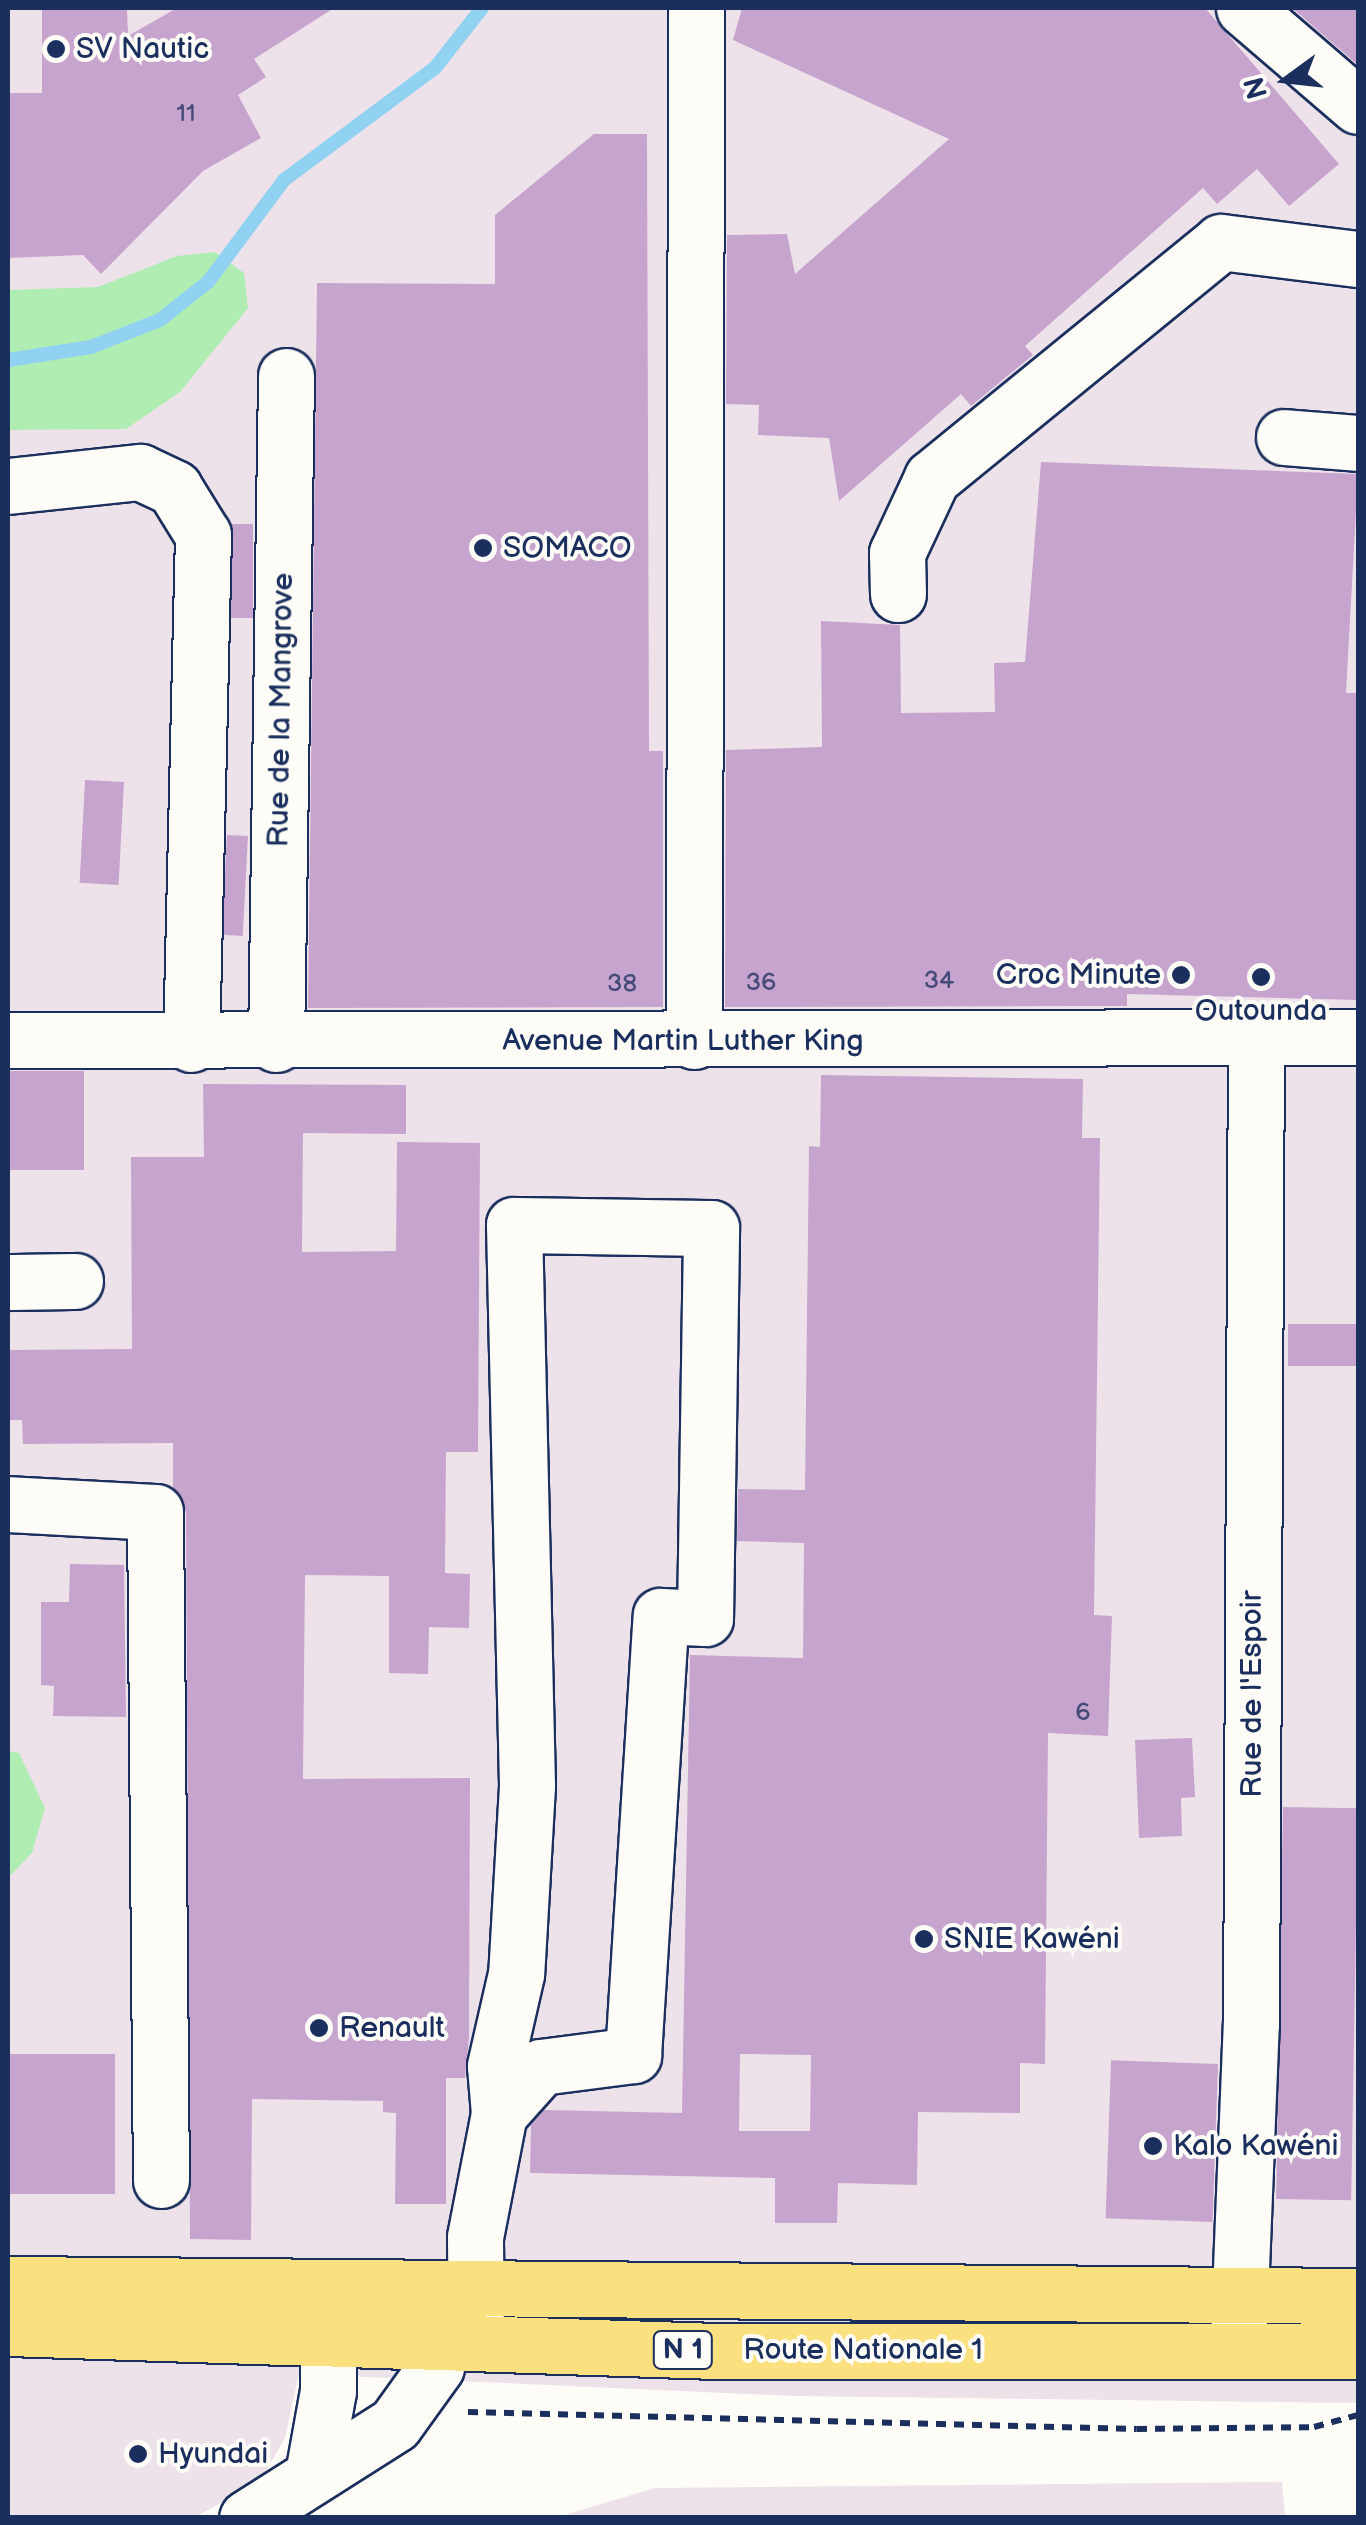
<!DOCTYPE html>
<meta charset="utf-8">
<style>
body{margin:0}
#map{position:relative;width:1366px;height:2525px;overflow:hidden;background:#fdfcf7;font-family:"Balsamiq Sans",sans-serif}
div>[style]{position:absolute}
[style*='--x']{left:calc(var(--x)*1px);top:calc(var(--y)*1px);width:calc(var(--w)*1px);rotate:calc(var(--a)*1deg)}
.built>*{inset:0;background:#ede2ea}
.green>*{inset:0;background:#b0edb3}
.stream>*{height:14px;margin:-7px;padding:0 7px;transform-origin:7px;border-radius:7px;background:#91d2f2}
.building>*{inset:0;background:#c7a4cd;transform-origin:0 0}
.path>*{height:6px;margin-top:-3px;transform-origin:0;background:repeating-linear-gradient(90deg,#1b2f5e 0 10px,transparent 0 18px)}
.roads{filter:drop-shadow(2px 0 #1b2f5e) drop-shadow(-2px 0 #1b2f5e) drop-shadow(0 2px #1b2f5e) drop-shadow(0 -2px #1b2f5e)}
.minor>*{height:55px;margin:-27.5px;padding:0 27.5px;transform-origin:27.5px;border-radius:27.5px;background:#fdfcf7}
.major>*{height:55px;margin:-27.5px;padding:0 27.5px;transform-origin:27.5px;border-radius:27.5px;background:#fbe080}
.dots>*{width:28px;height:28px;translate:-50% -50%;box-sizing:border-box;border:5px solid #fdfcf7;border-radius:50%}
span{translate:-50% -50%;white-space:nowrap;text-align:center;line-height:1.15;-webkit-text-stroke:8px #fdfcf7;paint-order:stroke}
.number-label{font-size:25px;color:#464c7a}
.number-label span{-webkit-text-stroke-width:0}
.shield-label span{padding:2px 8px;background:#fdfcf7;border:2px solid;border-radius:8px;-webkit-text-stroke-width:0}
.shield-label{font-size:28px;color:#1b2f5e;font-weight:700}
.poi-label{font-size:30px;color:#1b2f5e}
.left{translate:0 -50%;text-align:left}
.right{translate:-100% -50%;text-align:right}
.street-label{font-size:30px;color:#1b2f5e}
.frame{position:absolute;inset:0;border:10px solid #1b2f5e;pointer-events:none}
.north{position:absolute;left:1236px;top:30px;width:100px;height:100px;-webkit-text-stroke:8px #fdfcf7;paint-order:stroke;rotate:255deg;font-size:28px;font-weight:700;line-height:40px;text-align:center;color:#1b2f5e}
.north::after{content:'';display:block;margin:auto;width:35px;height:45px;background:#1b2f5e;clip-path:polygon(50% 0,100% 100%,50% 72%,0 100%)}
</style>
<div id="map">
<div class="built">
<div style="clip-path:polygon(8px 8px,1358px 8px,1358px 2403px,795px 2396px,299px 2374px,285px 2438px,260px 2481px,195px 2517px,8px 2518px)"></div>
<div style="clip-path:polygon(1282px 2482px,1285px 2517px,558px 2517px,655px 2488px)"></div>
</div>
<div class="green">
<div style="clip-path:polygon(215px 252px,244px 273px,248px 308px,180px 392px,126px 429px,8px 430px,8px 290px,98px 287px,177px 256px)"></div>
<div style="clip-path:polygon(8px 1751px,19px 1753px,45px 1808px,32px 1853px,8px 1878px)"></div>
</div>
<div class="stream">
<div style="--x:8;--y:360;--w:84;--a:-8.9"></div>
<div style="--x:91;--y:347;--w:74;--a:-21.4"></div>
<div style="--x:160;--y:320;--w:61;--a:-38.4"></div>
<div style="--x:208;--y:282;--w:127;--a:-53.3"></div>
<div style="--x:284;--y:180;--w:188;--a:-36.6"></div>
<div style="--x:435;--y:68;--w:76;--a:-51.9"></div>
</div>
<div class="building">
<div style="clip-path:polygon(42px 8px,127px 8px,128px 36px,177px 8px,334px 8px,254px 59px,266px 77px,238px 95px,261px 138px,203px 171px,101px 274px,83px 255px,8px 258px,8px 93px,42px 93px)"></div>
<div style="clip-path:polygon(742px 8px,1205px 8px,1339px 164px,1289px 206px,1257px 169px,1217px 204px,1203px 188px,1025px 346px,1033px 355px,971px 406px,961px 394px,839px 501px,829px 438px,758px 435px,759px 405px,726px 404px,727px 235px,787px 234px,795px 274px,949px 139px,733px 40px)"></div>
<div style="clip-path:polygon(1292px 8px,1358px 8px,1358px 65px)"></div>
<div style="clip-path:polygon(594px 134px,647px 134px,649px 751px,663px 751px,663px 1007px,308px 1008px,317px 283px,495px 284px,495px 215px)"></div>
<div style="clip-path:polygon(1041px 462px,1358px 474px,1346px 693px,1358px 693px,1358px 1000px,1127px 994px,1127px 1006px,725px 1007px,726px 750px,822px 747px,821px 621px,900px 625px,901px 713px,995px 712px,994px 663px,1025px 662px)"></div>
<div style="left:231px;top:524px;width:22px;height:94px"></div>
<div style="left:85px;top:780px;width:39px;height:103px;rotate:3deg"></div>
<div style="left:227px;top:835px;width:21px;height:100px;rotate:3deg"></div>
<div style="left:8px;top:1071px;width:76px;height:99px"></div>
<div style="clip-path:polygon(evenodd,821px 1075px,1083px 1079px,1082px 1138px,1100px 1138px,1094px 1615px,1112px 1616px,1108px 1736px,1048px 1733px,1045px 2064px,1020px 2063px,1020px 2113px,918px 2112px,917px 2185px,838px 2183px,837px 2223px,775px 2223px,775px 2178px,530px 2173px,531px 2125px,544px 2110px,682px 2113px,690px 1655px,803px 1658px,804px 1543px,737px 1541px,738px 1489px,805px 1490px,809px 1146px,820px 1147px,821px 1075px,740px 2054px,811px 2055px,810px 2131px,739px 2131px,740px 2054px)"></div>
<div style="clip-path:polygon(203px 1084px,406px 1085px,406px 1134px,303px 1133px,302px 1252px,396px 1251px,397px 1142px,480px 1143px,478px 1452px,446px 1452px,445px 1573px,470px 1574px,469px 1628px,429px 1627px,428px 1674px,389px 1673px,389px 1576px,305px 1575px,303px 1779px,470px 1778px,469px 2038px,465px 2078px,446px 2078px,446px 2204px,395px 2204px,396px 2113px,383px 2112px,383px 2101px,252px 2099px,251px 2240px,190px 2239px,186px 1512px,173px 1487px,173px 1443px,23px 1444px,22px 1420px,8px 1420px,8px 1350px,132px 1349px,131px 1157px,204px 1157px)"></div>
<div style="left:1288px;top:1324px;width:70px;height:42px"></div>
<div style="clip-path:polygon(70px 1564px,124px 1565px,126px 1717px,53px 1716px,54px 1686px,41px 1685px,41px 1602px,69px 1602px)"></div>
<div style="clip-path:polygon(1192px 1738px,1195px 1797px,1181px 1798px,1182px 1836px,1139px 1838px,1135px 1740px)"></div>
<div style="left:1283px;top:1807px;width:75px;height:392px;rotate:1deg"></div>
<div style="left:115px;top:2054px;width:140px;height:107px;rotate:90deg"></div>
<div style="left:1218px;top:2064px;width:158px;height:107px;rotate:92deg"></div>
</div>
<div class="path">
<div style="--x:468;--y:2412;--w:669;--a:1.46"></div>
<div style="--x:1137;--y:2429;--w:177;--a:-0.6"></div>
<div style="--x:1314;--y:2427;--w:46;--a:-15.3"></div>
</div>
<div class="roads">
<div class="minor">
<div style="--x:1244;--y:8;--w:150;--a:40.7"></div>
<div style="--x:1284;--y:437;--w:74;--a:4.6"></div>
<div style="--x:8;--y:486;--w:133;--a:-6.1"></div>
<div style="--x:140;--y:472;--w:38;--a:25"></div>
<div style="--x:174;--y:488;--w:55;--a:58.3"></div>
<div style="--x:203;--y:535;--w:509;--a:91.35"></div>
<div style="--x:898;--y:594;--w:41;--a:-91.4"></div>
<div style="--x:897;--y:553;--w:83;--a:-65"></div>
<div style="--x:932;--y:478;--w:373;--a:-39.2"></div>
<div style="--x:1221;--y:242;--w:138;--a:7.1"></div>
<div style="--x:8;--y:1040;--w:1350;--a:-0.13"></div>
<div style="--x:694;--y:1041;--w:1033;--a:-89.89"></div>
<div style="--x:276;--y:1044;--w:668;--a:-89.14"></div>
<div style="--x:8;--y:1282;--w:67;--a:-0.9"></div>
<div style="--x:8;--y:1504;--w:147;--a:3.1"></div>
<div style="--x:155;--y:1512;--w:668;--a:89.49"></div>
<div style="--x:476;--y:2336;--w:99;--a:-90.6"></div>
<div style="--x:475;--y:2237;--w:125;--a:-79"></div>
<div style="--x:499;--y:2114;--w:63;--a:-48.2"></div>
<div style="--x:541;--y:2067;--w:93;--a:-7.4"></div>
<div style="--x:633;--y:2055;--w:440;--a:-86.4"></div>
<div style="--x:661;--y:1616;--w:44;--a:2.6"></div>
<div style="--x:705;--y:1618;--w:390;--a:-89.1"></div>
<div style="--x:711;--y:1228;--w:197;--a:-179.1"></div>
<div style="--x:514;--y:1225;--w:561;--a:88.67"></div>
<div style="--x:527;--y:1786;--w:188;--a:93.3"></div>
<div style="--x:516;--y:1974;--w:94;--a:102.9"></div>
<div style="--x:495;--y:2066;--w:48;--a:85.2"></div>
<div style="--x:1238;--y:2343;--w:319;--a:-87.7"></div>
<div style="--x:1251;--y:2024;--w:988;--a:-89.71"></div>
<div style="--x:313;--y:2474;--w:84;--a:-79.8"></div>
<div style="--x:328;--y:2391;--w:98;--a:-90"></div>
<div style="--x:247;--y:2518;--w:175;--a:-32.4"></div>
<div style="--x:395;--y:2424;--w:70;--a:-54.3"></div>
<div style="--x:436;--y:2367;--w:73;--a:-88.4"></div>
</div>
<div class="major">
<div style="--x:8;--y:2284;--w:1350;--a:0.51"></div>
<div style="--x:8;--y:2328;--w:707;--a:1.86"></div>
<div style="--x:715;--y:2351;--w:643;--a:0"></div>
</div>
</div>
<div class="dots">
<div style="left:56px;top:49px;background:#1b2f5e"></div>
<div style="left:483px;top:548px;background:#1b2f5e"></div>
<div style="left:1181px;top:975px;background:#1b2f5e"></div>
<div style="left:1261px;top:977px;background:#1b2f5e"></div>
<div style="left:924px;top:1939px;background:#1b2f5e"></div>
<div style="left:319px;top:2028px;background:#1b2f5e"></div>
<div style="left:1153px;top:2146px;background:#1b2f5e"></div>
<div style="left:138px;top:2454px;background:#1b2f5e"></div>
</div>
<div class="number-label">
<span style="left:186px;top:114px">11</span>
<span style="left:939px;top:981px">34</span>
<span style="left:761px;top:983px">36</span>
<span style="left:622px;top:984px">38</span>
<span style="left:1083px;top:1713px">6</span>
</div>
<div class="shield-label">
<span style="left:683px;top:2350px">N 1</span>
</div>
<div class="poi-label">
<span class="left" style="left:76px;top:49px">SV Nautic</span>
<span class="left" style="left:503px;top:548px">SOMACO</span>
<span class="right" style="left:1161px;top:975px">Croc Minute</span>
<span style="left:1261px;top:1011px">Outounda</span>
<span class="left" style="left:944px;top:1939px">SNIE Kawéni</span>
<span class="left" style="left:339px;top:2028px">Renault</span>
<span class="left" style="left:1173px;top:2146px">Kalo Kawéni</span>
<span class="left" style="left:158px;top:2454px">Hyundai</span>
</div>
<div class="street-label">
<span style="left:281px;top:710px;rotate:-89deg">Rue de la Mangrove</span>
<span style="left:683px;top:1041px">Avenue Martin Luther King</span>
<span style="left:1252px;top:1694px;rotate:-90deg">Rue de l'Espoir</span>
<span style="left:863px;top:2350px">Route Nationale 1</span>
</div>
<div class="frame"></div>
<div class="north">N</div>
</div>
